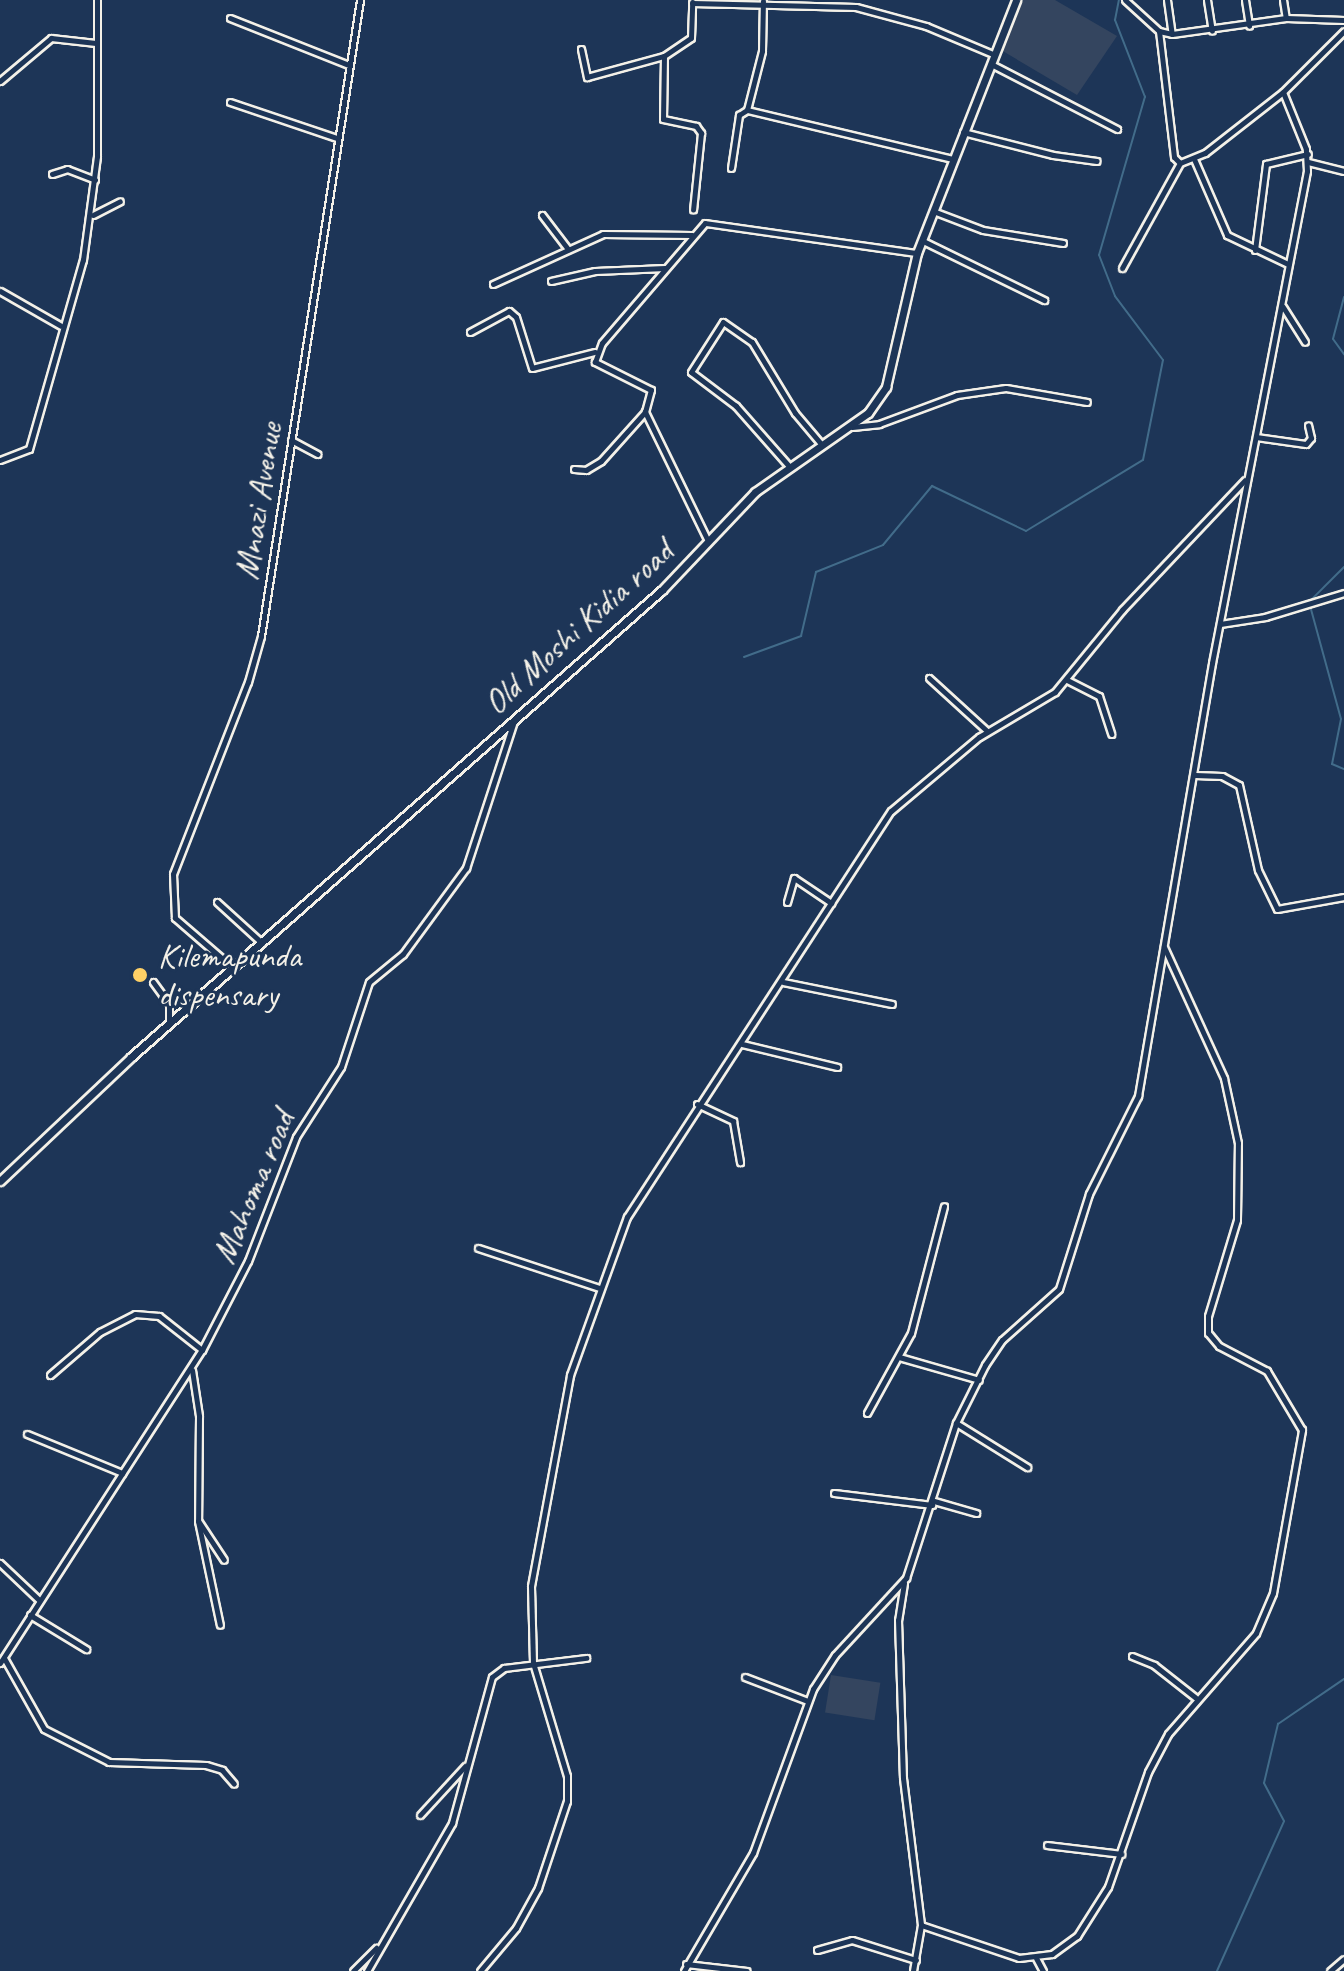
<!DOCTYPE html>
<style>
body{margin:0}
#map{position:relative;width:1344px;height:1971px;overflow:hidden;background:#1d3557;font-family:Caveat,sans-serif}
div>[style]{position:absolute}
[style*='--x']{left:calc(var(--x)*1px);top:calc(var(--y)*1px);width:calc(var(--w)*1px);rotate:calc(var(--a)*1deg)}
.built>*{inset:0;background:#34455f;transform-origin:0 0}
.stream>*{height:2px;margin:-1px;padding:0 1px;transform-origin:1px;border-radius:1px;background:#426c8a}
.roads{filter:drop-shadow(2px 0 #f4f1e8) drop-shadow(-2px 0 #f4f1e8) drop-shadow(0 2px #f4f1e8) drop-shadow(0 -2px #f4f1e8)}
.street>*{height:5px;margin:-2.5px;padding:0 2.5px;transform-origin:2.5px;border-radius:2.5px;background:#1d3557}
.secondary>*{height:7px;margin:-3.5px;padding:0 3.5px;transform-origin:3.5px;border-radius:3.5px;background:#1d3557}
.dots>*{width:22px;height:22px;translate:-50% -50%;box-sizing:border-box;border:4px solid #1d3557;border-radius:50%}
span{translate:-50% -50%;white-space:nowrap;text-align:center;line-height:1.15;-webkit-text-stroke:6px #1d3557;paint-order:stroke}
.street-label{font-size:34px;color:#f4f1e8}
.poi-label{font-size:34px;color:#f4f1e8}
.left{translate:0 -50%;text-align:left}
</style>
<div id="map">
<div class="built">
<div style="clip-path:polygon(1023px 0,1055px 0,1117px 36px,1077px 95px,1001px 50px)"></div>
<div style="left:831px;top:1675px;width:50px;height:38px;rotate:9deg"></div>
</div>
<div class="stream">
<div style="--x:1344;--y:297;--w:43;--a:104.7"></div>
<div style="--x:1333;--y:339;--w:19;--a:54"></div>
<div style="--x:1344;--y:567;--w:49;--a:135"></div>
<div style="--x:1309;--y:602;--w:121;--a:74.7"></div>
<div style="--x:1341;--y:719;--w:46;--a:101.3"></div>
<div style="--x:1332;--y:764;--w:13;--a:23"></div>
<div style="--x:744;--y:657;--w:61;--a:-20.2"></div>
<div style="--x:801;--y:636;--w:66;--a:-76.8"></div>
<div style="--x:816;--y:572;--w:72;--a:-21.9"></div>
<div style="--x:883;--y:545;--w:77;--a:-50.3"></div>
<div style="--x:932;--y:486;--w:104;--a:25.6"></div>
<div style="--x:1026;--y:531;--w:137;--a:-31.3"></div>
<div style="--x:1143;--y:460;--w:102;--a:-78.7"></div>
<div style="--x:1163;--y:360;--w:80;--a:-126.9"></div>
<div style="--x:1115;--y:296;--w:44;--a:-111.3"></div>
<div style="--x:1099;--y:255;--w:165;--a:-73.8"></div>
<div style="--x:1145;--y:97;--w:83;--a:-111.3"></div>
<div style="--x:1115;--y:20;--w:20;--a:-79"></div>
<div style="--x:1217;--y:1971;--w:164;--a:-65.9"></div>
<div style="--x:1284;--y:1821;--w:43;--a:-117.8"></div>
<div style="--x:1264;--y:1783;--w:61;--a:-76.7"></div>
<div style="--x:1278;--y:1724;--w:80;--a:-34.3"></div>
</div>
<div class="roads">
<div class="street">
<div style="--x:1125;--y:0;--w:46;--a:42.4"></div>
<div style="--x:1159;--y:31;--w:13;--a:13"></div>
<div style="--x:1172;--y:34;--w:115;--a:-8"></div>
<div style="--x:1286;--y:18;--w:58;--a:2"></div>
<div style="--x:1167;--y:0;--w:34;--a:82"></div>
<div style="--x:1207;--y:0;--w:31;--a:81"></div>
<div style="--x:1245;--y:0;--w:26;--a:81"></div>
<div style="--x:1283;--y:0;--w:18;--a:81"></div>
<div style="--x:692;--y:3;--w:164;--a:1.4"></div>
<div style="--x:856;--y:7;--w:73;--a:15.2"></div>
<div style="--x:926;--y:26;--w:75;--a:22.8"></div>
<div style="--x:230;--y:18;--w:128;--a:21.6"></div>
<div style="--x:1159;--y:31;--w:127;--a:83.2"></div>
<div style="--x:1174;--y:157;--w:8;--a:45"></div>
<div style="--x:1180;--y:163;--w:27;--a:-22"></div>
<div style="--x:1205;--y:153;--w:99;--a:-38"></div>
<div style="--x:581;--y:49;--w:29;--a:78"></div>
<div style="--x:587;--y:77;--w:80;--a:-15.3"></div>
<div style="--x:664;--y:56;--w:32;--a:-34"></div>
<div style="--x:691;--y:38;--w:36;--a:-88"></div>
<div style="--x:664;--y:56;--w:63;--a:90.9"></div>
<div style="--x:663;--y:119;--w:34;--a:12"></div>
<div style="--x:696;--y:126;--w:9;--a:54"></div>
<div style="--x:701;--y:133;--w:77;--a:95.9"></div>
<div style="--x:991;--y:64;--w:142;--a:27.3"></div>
<div style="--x:0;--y:81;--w:67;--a:-40.1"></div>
<div style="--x:51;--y:38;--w:45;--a:6.3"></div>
<div style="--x:230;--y:102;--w:113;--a:18.6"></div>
<div style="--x:747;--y:110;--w:61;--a:-75.7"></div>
<div style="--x:762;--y:51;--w:50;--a:-88.9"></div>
<div style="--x:963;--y:132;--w:93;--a:14.3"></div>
<div style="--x:1053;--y:155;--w:44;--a:7.8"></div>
<div style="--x:1194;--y:159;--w:83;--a:66.5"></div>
<div style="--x:1227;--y:235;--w:68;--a:25.4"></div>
<div style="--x:1308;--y:162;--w:37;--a:14"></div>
<div style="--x:731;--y:168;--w:54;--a:-81.4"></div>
<div style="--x:739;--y:115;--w:9;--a:-32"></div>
<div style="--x:747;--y:110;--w:211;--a:13.4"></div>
<div style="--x:52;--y:174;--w:16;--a:-18"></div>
<div style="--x:67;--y:169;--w:30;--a:21"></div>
<div style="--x:933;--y:211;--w:53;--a:20.8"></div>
<div style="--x:983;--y:230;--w:81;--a:9.2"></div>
<div style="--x:93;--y:215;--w:30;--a:-27"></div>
<div style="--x:542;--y:215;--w:43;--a:52.6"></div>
<div style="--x:923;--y:241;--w:135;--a:26"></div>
<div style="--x:1255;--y:250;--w:87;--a:-82.7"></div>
<div style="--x:1266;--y:164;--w:43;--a:-13.4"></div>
<div style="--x:1122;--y:268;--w:120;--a:-61.1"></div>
<div style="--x:551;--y:281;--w:45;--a:-12.8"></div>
<div style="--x:595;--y:271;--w:70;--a:-2.5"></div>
<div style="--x:493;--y:284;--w:121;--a:-24.4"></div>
<div style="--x:603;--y:234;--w:89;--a:0.6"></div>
<div style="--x:0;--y:291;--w:70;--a:29.8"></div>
<div style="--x:1283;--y:307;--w:41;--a:57.8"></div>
<div style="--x:470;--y:332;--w:44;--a:-28.3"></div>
<div style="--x:509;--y:311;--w:9;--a:41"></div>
<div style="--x:516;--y:317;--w:53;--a:72.6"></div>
<div style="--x:532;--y:368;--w:65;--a:-14.3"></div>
<div style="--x:852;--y:427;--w:27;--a:-6"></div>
<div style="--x:879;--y:424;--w:83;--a:-20.4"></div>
<div style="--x:957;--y:395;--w:49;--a:-8.1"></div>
<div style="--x:1006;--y:388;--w:82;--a:9.8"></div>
<div style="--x:1256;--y:437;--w:50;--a:8"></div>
<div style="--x:1306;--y:444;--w:8;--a:-50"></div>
<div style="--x:1311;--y:438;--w:13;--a:-103"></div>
<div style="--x:291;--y:440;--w:30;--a:28"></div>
<div style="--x:0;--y:460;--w:31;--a:-21"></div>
<div style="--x:29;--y:449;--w:197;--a:-74.1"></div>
<div style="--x:83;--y:260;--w:105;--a:-82.3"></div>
<div style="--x:97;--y:156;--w:156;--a:-90"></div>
<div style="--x:788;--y:465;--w:79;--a:-131.4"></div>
<div style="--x:736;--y:406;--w:56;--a:-142.9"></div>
<div style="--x:691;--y:372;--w:59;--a:-57.4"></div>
<div style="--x:723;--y:322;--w:35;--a:35"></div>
<div style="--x:752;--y:342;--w:83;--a:58.8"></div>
<div style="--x:795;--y:413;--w:42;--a:49.8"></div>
<div style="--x:574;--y:469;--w:12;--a:5"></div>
<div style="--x:586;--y:470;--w:17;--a:-31"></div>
<div style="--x:601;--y:461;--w:66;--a:-48.1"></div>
<div style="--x:708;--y:541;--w:144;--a:-116"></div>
<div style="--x:645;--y:412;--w:23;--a:-75"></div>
<div style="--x:651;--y:390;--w:63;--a:-153.4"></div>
<div style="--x:595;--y:362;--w:20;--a:-70"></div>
<div style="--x:602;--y:343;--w:158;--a:-49.4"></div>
<div style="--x:705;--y:223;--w:214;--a:8.1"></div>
<div style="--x:1220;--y:624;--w:46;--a:-8.8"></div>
<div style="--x:1265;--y:617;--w:83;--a:-16.9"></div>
<div style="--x:929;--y:678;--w:79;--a:42.4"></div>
<div style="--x:1067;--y:680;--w:36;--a:27"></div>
<div style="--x:1099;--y:696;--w:40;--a:72"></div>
<div style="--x:1195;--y:775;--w:27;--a:2"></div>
<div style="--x:1222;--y:776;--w:19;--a:28"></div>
<div style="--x:1239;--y:785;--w:87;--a:77.4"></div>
<div style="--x:1258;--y:870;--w:43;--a:64"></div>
<div style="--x:1277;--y:909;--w:68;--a:-10.2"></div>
<div style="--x:217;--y:902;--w:61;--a:42.3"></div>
<div style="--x:787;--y:902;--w:25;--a:-74"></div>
<div style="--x:794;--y:878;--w:45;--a:34"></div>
<div style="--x:233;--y:968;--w:77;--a:-139.2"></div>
<div style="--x:175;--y:918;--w:44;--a:-92.6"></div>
<div style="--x:173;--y:874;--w:206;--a:-68.7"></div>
<div style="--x:248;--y:682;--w:48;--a:-74.2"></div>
<div style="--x:261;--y:636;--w:644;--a:-81.15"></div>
<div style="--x:153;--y:982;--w:27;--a:54"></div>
<div style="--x:169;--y:1004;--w:20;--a:90"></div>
<div style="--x:783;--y:982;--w:111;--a:11.4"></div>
<div style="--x:742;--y:1044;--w:98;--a:13.6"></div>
<div style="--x:697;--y:1104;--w:40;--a:25"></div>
<div style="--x:733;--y:1121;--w:42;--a:80.3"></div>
<div style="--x:478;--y:1248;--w:128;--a:18.2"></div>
<div style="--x:899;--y:1357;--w:83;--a:16"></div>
<div style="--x:192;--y:1370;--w:47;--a:81.3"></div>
<div style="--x:199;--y:1416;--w:105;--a:90.5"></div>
<div style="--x:198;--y:1521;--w:106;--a:78.1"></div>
<div style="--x:50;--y:1375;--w:66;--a:-40.7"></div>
<div style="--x:100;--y:1332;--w:39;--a:-27"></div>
<div style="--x:135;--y:1314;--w:24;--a:5"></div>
<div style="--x:159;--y:1316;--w:55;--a:38.3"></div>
<div style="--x:867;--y:1413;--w:91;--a:-61.2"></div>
<div style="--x:911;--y:1333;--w:131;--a:-75.4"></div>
<div style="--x:956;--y:1423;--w:84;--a:31.8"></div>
<div style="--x:27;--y:1434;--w:103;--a:22.3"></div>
<div style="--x:834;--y:1493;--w:99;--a:7"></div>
<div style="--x:934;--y:1501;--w:44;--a:15.9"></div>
<div style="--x:199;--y:1522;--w:45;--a:56.7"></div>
<div style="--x:0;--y:1563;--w:54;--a:43.5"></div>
<div style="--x:904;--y:1583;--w:37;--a:99"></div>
<div style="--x:898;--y:1620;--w:158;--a:88.2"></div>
<div style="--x:903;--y:1778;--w:148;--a:83"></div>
<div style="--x:921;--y:1925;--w:47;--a:99.9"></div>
<div style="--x:30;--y:1615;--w:66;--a:31.3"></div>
<div style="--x:1132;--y:1656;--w:24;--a:22"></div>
<div style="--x:1154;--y:1665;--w:53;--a:38.2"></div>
<div style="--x:4;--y:1658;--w:81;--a:60.6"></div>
<div style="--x:44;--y:1729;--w:73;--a:26.9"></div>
<div style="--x:109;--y:1762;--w:97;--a:1.8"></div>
<div style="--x:206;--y:1765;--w:17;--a:17"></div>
<div style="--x:222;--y:1770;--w:18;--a:49"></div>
<div style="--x:0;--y:1663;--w:373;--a:-57.2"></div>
<div style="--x:202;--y:1350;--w:100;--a:-62.7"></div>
<div style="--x:248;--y:1261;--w:133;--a:-68.8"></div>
<div style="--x:296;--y:1137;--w:83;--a:-57.3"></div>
<div style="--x:341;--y:1067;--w:89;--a:-71.8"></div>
<div style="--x:369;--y:982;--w:44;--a:-39.5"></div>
<div style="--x:403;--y:954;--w:107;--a:-53.8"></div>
<div style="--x:466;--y:868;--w:155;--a:-71.9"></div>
<div style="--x:745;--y:1677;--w:67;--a:20.9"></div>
<div style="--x:420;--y:1815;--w:67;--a:-47.4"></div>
<div style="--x:1047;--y:1845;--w:75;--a:6.9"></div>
<div style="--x:921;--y:1925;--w:103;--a:18.6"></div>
<div style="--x:1019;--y:1958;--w:33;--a:-7"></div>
<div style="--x:1052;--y:1954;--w:31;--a:-36"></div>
<div style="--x:1077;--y:1936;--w:58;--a:-57.7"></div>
<div style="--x:1108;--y:1887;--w:122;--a:-70.8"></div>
<div style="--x:1148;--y:1772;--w:43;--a:-62.2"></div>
<div style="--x:1168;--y:1734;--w:134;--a:-48.9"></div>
<div style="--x:1256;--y:1633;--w:43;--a:-67"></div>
<div style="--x:1273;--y:1593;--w:166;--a:-79.9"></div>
<div style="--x:1302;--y:1430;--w:69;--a:-120.7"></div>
<div style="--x:1267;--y:1371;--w:54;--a:-152.5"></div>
<div style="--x:1219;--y:1346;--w:17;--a:-130"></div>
<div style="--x:1208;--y:1333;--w:17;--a:-90"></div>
<div style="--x:1208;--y:1316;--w:100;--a:-73.2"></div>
<div style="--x:1237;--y:1220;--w:77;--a:-89.3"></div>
<div style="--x:1238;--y:1143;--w:66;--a:-102.2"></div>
<div style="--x:1224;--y:1078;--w:144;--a:-114.6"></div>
<div style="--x:817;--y:1950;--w:36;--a:-16"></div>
<div style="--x:852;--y:1940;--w:67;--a:17.4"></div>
<div style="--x:1036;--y:1958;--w:15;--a:62"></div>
<div style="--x:686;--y:1964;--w:61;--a:6.5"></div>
<div style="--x:353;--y:1971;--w:33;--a:-45"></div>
<div style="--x:367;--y:1971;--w:171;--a:-60.1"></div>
<div style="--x:452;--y:1823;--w:151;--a:-74.7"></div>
<div style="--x:492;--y:1677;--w:15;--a:-37"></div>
<div style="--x:504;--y:1668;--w:83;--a:-7"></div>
<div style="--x:480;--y:1971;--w:56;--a:-50.1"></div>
<div style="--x:516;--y:1928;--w:46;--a:-61.2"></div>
<div style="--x:538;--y:1888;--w:92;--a:-71.6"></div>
<div style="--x:567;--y:1801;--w:25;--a:-90"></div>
<div style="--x:567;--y:1776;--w:118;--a:-106.7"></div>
<div style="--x:533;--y:1663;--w:77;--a:-91.5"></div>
<div style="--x:531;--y:1586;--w:215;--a:-79.5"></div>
<div style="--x:570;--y:1375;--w:168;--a:-70.2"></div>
<div style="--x:627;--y:1217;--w:484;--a:-57"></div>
<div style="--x:891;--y:811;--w:115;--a:-40.1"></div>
<div style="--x:979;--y:737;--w:88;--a:-30.6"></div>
<div style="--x:1055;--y:692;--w:106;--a:-50.7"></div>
<div style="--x:1122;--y:610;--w:179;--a:-46.6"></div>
<div style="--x:684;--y:1971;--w:137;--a:-59.7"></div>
<div style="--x:753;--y:1853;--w:175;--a:-69.9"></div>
<div style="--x:813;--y:1689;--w:40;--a:-57.1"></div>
<div style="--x:835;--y:1655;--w:105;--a:-47.3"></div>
<div style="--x:906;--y:1578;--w:163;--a:-72.1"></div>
<div style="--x:956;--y:1423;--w:65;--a:-63.4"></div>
<div style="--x:985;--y:1365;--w:30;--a:-56"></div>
<div style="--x:1002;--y:1340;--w:76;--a:-41.8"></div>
<div style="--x:1059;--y:1289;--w:100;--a:-72.5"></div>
<div style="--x:1089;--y:1194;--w:110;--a:-63.4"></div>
<div style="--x:1138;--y:1096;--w:439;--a:-80.3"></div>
<div style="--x:1212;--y:663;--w:501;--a:-79.07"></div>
<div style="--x:1307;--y:171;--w:22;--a:-93"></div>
<div style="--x:1306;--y:149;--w:61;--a:-112"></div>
<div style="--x:1283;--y:92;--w:86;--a:-45"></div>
<div style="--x:1330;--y:1971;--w:18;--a:-41"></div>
</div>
<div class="secondary">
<div style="--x:0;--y:1181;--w:180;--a:-43.4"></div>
<div style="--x:131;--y:1057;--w:707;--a:-41.33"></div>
<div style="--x:662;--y:590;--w:135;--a:-46.5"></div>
<div style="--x:755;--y:492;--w:138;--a:-35"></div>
<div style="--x:868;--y:413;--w:32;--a:-55"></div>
<div style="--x:886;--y:387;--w:138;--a:-77"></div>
<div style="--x:917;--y:253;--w:272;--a:-68.6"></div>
</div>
</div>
<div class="dots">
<div style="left:140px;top:975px;background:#ffd166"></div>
</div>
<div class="street-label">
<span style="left:258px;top:501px;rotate:-81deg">Mnazi Avenue</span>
<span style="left:578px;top:627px;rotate:-42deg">Old Moshi Kidia road</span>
<span style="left:253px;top:1187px;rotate:-67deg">Mahoma road</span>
</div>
<div class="poi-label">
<span class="left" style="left:158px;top:975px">Kilemapunda<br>dispensary</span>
</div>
</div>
